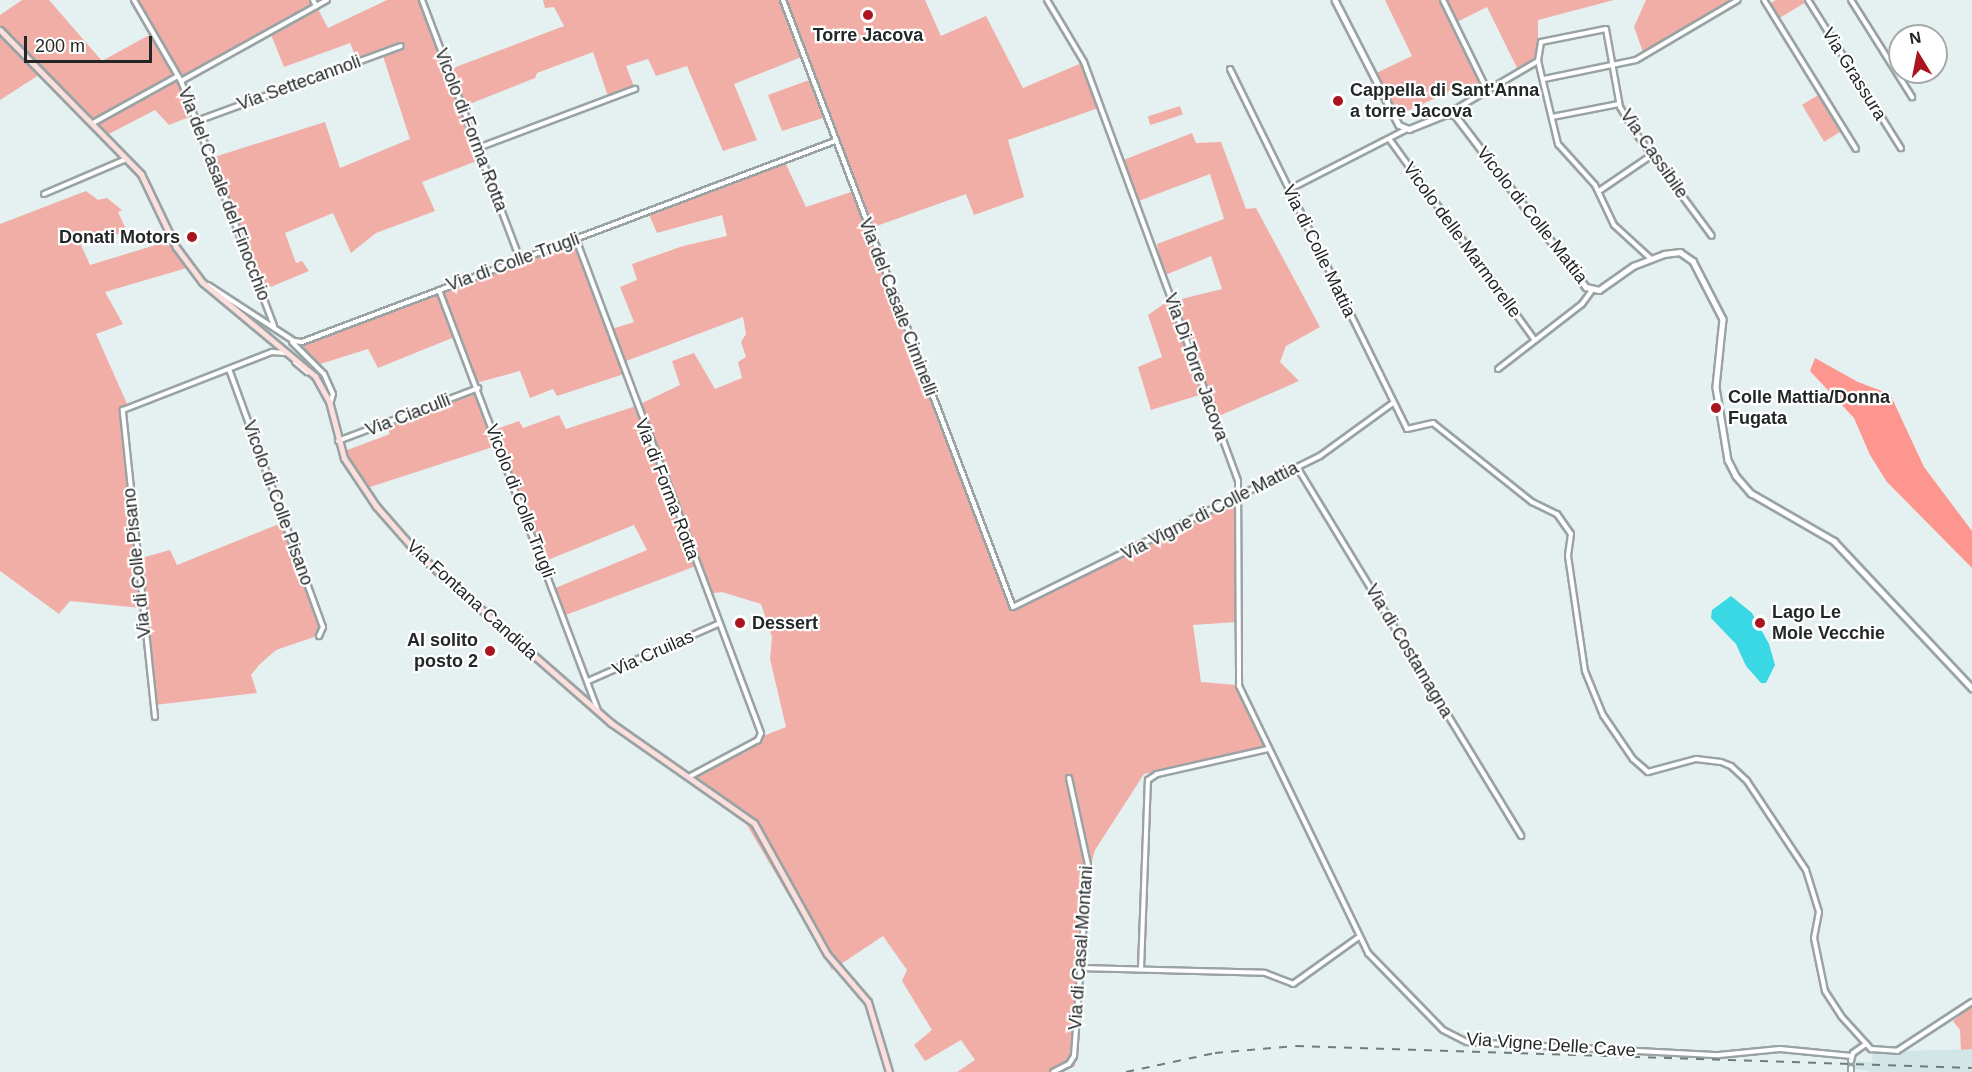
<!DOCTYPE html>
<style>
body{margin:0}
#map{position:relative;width:1972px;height:1072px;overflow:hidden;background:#e5f0f1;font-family:Helvetica,sans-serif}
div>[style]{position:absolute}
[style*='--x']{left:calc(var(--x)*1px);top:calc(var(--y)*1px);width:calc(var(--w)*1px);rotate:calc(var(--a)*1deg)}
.built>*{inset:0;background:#d2e6e8}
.green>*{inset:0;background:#f1aea7;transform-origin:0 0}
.forest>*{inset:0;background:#fd968e}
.water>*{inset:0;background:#3ad7e4}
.roads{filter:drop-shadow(2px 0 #99a3a4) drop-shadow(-2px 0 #99a3a4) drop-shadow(0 2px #99a3a4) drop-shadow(0 -2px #99a3a4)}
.minor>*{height:4px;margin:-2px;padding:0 2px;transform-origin:2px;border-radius:2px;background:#fff}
.tertiary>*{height:4.5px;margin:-2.25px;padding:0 2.25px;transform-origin:2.25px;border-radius:2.25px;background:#fff}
.secondary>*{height:5px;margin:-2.5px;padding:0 2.5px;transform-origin:2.5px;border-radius:2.5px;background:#fcdfdc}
.rail>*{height:1.5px;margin-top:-0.75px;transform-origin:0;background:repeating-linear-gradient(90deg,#737a7b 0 8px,transparent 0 16px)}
.dots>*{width:16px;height:16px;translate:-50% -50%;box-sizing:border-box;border:3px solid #fff;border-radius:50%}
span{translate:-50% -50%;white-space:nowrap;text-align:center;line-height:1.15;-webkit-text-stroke:4.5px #fff;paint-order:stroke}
.poi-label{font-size:18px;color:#232727;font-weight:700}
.left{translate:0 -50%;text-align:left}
.right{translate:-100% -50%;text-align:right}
.street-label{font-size:18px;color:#232727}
.north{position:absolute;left:1888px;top:24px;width:60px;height:60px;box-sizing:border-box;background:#fff;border:2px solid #a7a9a9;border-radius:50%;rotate:350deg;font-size:16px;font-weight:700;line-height:24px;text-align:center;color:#232727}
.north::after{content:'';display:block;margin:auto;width:21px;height:27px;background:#aa1620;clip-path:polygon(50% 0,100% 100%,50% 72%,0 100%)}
.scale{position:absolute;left:24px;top:36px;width:128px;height:27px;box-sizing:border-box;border:3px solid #232727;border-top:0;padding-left:8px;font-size:18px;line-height:21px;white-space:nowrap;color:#232727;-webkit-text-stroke:4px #fff;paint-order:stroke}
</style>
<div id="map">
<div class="built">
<div style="clip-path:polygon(1972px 1049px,1972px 1072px,1872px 1072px,1852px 1068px,1852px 1061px,1872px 1062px,1873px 1052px)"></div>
</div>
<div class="green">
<div style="clip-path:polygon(22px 0,49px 0,102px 61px,151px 34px,167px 60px,134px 0,313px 0,328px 28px,387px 0,424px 0,450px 74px,456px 67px,564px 26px,554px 7px,545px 8px,543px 0,925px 0,941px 36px,986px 16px,1023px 88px,1084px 62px,1101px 107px,1008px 140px,1024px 197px,974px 215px,966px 194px,868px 229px,1009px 603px,1020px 608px,1240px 495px,1237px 622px,1193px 625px,1201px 682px,1236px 685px,1266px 747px,1144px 774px,1095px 850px,1090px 868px,1075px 1066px,1061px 1072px,957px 1072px,975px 1060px,961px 1040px,925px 1061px,914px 1045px,932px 1030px,902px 981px,907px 970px,883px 936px,832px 970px,747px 825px,685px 779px,761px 737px,786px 727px,770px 659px,772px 637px,761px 604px,722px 592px,707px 594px,696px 566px,563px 616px,553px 589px,647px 550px,634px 525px,543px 562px,499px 445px,364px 489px,342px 452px,390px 434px,385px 424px,478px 388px,494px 430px,519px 421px,523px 428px,559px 415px,566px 429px,636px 406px,680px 385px,672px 361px,694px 353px,715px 389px,742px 378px,738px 362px,746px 357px,741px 342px,746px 334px,743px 317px,621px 363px,624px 374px,557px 396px,553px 389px,530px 398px,520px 371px,476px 383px,457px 336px,378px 368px,368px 349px,317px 365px,300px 342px,576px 239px,609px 330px,634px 322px,620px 287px,637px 280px,632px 264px,683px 246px,727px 236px,722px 215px,657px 233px,648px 212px,784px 160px,806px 207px,854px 191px,826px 117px,782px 131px,768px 95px,812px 79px,804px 56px,734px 84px,757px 140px,723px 151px,687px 66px,656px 76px,648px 59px,626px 66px,635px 89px,609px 99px,593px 52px,537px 73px,535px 78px,462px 107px,482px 159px,422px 182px,435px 211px,376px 233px,351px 253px,333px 213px,285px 233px,296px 263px,302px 261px,309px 271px,261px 291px,211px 158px,325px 122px,340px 168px,410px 139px,382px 53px,358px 62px,350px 43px,284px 67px,270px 32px,181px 81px,194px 115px,169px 125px,155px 110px,105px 136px,42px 73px,0 100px,0 15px)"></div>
<div style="clip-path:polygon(1385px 0,1614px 0,1538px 20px,1538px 61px,1519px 72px,1487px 7px,1455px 23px,1488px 92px,1473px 99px,1466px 84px,1392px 118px,1372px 75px,1412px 56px)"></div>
<div style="clip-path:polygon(1646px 0,1738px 0,1644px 55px,1634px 27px)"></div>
<div style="clip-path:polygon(1776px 0,1805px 0,1806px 2px,1778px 19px,1769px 4px)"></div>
<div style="left:1820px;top:94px;width:43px;height:21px;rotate:59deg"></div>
<div style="left:1180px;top:106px;width:9px;height:34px;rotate:72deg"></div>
<div style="clip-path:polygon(1192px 133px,1196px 143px,1221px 142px,1246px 209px,1256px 208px,1320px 327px,1286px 346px,1280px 362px,1299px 381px,1219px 416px,1206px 393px,1151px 410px,1138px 367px,1162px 357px,1148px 315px,1165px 303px,1222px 289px,1211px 256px,1163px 276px,1157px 244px,1224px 219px,1210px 174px,1136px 202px,1121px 161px)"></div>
<div style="clip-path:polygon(86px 191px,98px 200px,107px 198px,122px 210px,118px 212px,127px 231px,81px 245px,90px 265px,172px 240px,190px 267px,105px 292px,123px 324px,96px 334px,128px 406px,123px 414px,141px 608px,70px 601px,59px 614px,0 571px,0 224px)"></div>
<div style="clip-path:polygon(284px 522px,323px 629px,317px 636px,276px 650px,259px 665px,251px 675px,257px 693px,155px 705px,138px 559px,170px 550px,177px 565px)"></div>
<div style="clip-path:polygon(1972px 1006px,1972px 1049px,1961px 1050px,1960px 1030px,1953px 1021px)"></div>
</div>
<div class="forest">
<div style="clip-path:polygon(1815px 358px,1858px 382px,1890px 394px,1924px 467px,1972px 531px,1972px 568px,1887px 482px,1870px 455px,1854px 418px,1810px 371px)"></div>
</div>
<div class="water">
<div style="clip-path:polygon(1731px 596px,1752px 613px,1769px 644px,1775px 665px,1766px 683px,1761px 683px,1746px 666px,1736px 644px,1711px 618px,1712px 610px)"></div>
</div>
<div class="roads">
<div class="minor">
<div style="--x:134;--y:0;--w:94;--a:59.9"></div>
<div style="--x:181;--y:81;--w:262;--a:69.2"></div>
<div style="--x:313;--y:0;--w:7;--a:63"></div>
<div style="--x:422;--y:0;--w:278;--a:69.3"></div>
<div style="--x:783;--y:0;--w:649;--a:69.25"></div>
<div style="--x:1013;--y:607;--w:342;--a:-26.2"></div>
<div style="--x:1320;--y:456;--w:90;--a:-36"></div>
<div style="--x:1047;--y:0;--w:72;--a:59.2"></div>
<div style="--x:1084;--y:62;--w:446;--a:69.8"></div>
<div style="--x:1238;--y:481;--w:205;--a:89.7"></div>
<div style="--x:1239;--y:686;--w:297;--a:64.2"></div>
<div style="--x:1368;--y:953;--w:107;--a:45.8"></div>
<div style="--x:1443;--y:1030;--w:27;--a:27"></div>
<div style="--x:1467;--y:1042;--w:252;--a:3"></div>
<div style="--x:1719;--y:1055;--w:61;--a:-5.6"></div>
<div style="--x:1780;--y:1049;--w:72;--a:5.6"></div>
<div style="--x:1443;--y:0;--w:102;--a:63.9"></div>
<div style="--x:1764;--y:0;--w:175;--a:58.3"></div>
<div style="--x:1808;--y:0;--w:175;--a:57.9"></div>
<div style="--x:1851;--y:0;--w:115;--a:57.8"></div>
<div style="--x:1230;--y:69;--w:401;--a:63.8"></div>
<div style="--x:1407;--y:429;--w:27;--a:-13"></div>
<div style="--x:1433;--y:423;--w:127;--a:38.6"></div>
<div style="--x:1532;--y:502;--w:28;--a:26"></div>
<div style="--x:1557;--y:514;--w:24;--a:55"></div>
<div style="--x:1571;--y:534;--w:22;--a:98"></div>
<div style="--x:1568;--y:556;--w:116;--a:81.6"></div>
<div style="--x:1585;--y:671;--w:48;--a:67.8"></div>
<div style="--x:1603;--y:715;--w:53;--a:55.7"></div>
<div style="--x:1633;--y:759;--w:20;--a:41"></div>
<div style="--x:1648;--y:772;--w:50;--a:-15.2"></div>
<div style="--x:1696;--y:759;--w:25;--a:7"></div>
<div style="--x:1721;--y:762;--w:11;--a:22"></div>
<div style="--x:1731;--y:766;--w:22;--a:43"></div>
<div style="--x:1747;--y:781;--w:107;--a:56.5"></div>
<div style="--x:1806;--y:870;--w:44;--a:72.8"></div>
<div style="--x:1819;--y:912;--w:26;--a:101"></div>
<div style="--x:1814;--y:938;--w:54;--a:78.3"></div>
<div style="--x:1825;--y:991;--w:30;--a:57"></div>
<div style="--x:1841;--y:1016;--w:45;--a:47.7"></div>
<div style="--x:1871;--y:1049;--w:26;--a:4"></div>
<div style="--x:1897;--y:1051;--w:90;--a:-33.2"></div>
<div style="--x:1544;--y:79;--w:94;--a:-11.7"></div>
<div style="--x:1636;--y:60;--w:118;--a:-30.5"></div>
<div style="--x:181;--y:81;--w:167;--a:-29"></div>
<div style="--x:1449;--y:113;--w:103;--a:-30.3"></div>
<div style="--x:1552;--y:117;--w:68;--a:-11"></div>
<div style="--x:197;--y:121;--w:217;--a:-20.2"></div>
<div style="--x:93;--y:123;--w:95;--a:-29"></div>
<div style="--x:1390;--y:140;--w:247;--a:54.1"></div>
<div style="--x:478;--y:148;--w:168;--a:-20.6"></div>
<div style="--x:1290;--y:189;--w:131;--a:-27.1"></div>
<div style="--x:1599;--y:191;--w:64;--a:-34.2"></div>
<div style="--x:44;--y:194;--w:89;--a:-23.1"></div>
<div style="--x:576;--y:239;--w:528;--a:69.47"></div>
<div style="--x:761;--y:733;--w:8;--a:113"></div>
<div style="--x:758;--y:740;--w:78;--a:151.8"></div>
<div style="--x:1650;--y:258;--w:49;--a:-137.5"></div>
<div style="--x:1614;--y:225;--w:44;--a:-115.4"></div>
<div style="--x:1595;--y:185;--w:55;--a:-132.1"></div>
<div style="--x:1558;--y:144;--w:85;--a:-103.5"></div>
<div style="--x:1538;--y:61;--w:19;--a:-81"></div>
<div style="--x:1541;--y:42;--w:66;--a:-11.3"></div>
<div style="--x:1606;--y:29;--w:79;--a:79.8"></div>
<div style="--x:1620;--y:107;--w:29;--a:59"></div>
<div style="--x:1635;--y:132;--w:129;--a:53.5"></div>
<div style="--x:208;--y:285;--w:103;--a:33.1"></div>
<div style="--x:294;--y:341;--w:8;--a:7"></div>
<div style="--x:302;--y:342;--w:570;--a:-20.66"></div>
<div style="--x:439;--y:290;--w:449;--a:69.3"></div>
<div style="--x:292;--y:342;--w:45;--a:45"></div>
<div style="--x:324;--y:374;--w:22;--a:66"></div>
<div style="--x:333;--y:394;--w:10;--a:107"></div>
<div style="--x:295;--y:362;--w:16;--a:40"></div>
<div style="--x:229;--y:369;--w:275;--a:70"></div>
<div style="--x:323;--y:627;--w:10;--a:114"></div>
<div style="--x:1498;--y:369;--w:106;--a:-37.7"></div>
<div style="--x:1582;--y:304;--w:17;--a:-54"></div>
<div style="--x:338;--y:441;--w:150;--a:-20.7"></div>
<div style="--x:1297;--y:467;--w:432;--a:58.7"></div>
<div style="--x:588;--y:681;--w:142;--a:-23.7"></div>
<div style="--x:155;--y:717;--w:309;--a:-96"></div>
<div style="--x:123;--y:410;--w:160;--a:-21.3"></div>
<div style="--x:272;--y:352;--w:13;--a:4"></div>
<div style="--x:1080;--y:968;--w:185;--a:1.5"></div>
<div style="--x:1265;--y:973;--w:30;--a:21"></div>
<div style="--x:1293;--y:984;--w:81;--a:-35.5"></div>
<div style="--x:1141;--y:969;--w:189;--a:-87.9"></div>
<div style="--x:1148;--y:780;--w:11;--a:-34"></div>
<div style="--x:1157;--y:774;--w:114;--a:-12.7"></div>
<div style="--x:1851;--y:1061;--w:8;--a:-76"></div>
<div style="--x:1853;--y:1053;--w:16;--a:-35"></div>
<div style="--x:1851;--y:1068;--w:4;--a:90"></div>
<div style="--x:1053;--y:1072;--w:18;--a:-27"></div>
<div style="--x:1069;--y:1064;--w:9;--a:-58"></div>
<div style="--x:1074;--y:1056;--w:192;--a:-85.8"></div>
<div style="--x:1088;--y:865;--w:89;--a:-102.3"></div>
</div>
<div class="tertiary">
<div style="--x:1335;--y:0;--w:140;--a:62.9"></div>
<div style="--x:1399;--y:125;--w:11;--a:22"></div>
<div style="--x:1409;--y:129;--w:40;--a:-22"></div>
<div style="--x:1446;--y:114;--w:9;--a:6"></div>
<div style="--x:1455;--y:115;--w:216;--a:52.7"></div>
<div style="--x:1586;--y:287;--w:13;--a:13"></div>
<div style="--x:1599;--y:290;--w:42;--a:-35.2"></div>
<div style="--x:1633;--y:266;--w:33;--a:-21"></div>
<div style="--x:1664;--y:254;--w:16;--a:-7"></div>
<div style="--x:1680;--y:252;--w:16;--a:35"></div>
<div style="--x:1693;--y:261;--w:65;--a:62.7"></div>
<div style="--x:1723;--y:319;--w:68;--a:95.9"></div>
<div style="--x:1716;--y:387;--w:74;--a:80.7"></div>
<div style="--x:1728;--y:460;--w:18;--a:63"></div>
<div style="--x:1736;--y:476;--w:23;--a:49"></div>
<div style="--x:1751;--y:493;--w:96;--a:30"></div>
<div style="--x:1834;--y:541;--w:202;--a:46.8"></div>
</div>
<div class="secondary">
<div style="--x:0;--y:30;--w:202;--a:45.6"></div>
<div style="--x:141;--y:174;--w:81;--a:64.4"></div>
<div style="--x:176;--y:247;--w:44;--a:53.4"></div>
<div style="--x:202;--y:282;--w:147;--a:39.8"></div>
<div style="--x:315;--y:376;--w:29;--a:61"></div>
<div style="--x:329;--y:401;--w:59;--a:75.3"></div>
<div style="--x:344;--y:458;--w:58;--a:56.3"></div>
<div style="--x:376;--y:506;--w:64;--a:48.8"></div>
<div style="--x:418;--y:554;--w:257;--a:41.2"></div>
<div style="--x:611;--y:723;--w:174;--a:35"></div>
<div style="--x:754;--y:823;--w:150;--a:60.9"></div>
<div style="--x:827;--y:954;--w:63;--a:49.5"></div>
<div style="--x:868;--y:1002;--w:73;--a:73.3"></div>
</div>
</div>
<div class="rail">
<div style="--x:1126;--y:1072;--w:91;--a:-12.1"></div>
<div style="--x:1215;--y:1053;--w:81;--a:-4.9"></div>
<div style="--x:1296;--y:1046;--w:676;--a:1.86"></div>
</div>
<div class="dots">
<div style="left:868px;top:15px;background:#aa1620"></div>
<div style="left:1338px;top:101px;background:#aa1620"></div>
<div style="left:192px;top:237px;background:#aa1620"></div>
<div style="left:1716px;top:408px;background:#aa1620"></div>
<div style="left:740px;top:623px;background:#aa1620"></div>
<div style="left:1760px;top:623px;background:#aa1620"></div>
<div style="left:490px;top:651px;background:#aa1620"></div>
</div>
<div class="poi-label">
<span style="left:868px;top:35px">Torre Jacova</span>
<span class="left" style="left:1350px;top:101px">Cappella di Sant'Anna<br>a torre Jacova</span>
<span class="right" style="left:180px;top:237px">Donati Motors</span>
<span class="left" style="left:1728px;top:408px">Colle Mattia/Donna<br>Fugata</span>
<span class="left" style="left:1772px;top:623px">Lago Le<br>Mole Vecchie</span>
<span class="left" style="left:752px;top:623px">Dessert</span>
<span class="right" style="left:478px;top:651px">Al solito<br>posto 2</span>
</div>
<div class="street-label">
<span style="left:1854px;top:74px;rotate:58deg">Via Grassura</span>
<span style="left:299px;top:83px;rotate:-20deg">Via Settecannoli</span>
<span style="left:471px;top:130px;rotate:69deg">Vicolo di Forma Rotta</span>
<span style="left:1654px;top:154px;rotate:55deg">Via Cassibile</span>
<span style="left:224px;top:194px;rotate:69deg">Via del Casale del Finocchio</span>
<span style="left:1532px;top:215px;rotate:52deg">Vicolo di Colle Mattia</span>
<span style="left:1462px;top:240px;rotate:54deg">Vicolo delle Marmorelle</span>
<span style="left:1319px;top:251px;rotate:64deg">Via di Colle Mattia</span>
<span style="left:513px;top:262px;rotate:-20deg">Via di Colle Trugli</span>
<span style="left:898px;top:307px;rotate:69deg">Via del Casale Ciminelli</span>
<span style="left:1196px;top:367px;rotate:70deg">Via Di Torre Jacova</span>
<span style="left:408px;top:415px;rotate:-21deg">Via Ciaculli</span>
<span style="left:667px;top:489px;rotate:69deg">Via di Forma Rotta</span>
<span style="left:520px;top:501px;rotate:69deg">Vicolo di Colle Trugli</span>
<span style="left:278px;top:503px;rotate:70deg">Vicolo di Colle Pisano</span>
<span style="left:1210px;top:511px;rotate:-27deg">Via Vigne di Colle Mattia</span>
<span style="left:137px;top:563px;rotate:-96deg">Via di Colle Pisano</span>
<span style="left:472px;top:600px;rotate:42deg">Via Fontana Candida</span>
<span style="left:1409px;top:651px;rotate:59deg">Via di Costamagna</span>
<span style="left:653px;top:653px;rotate:-24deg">Via Cruilas</span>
<span style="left:1081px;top:948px;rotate:-86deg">Via di Casal Montani</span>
<span style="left:1551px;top:1045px;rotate:4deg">Via Vigne Delle Cave</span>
</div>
<div class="north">N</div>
<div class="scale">200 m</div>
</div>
